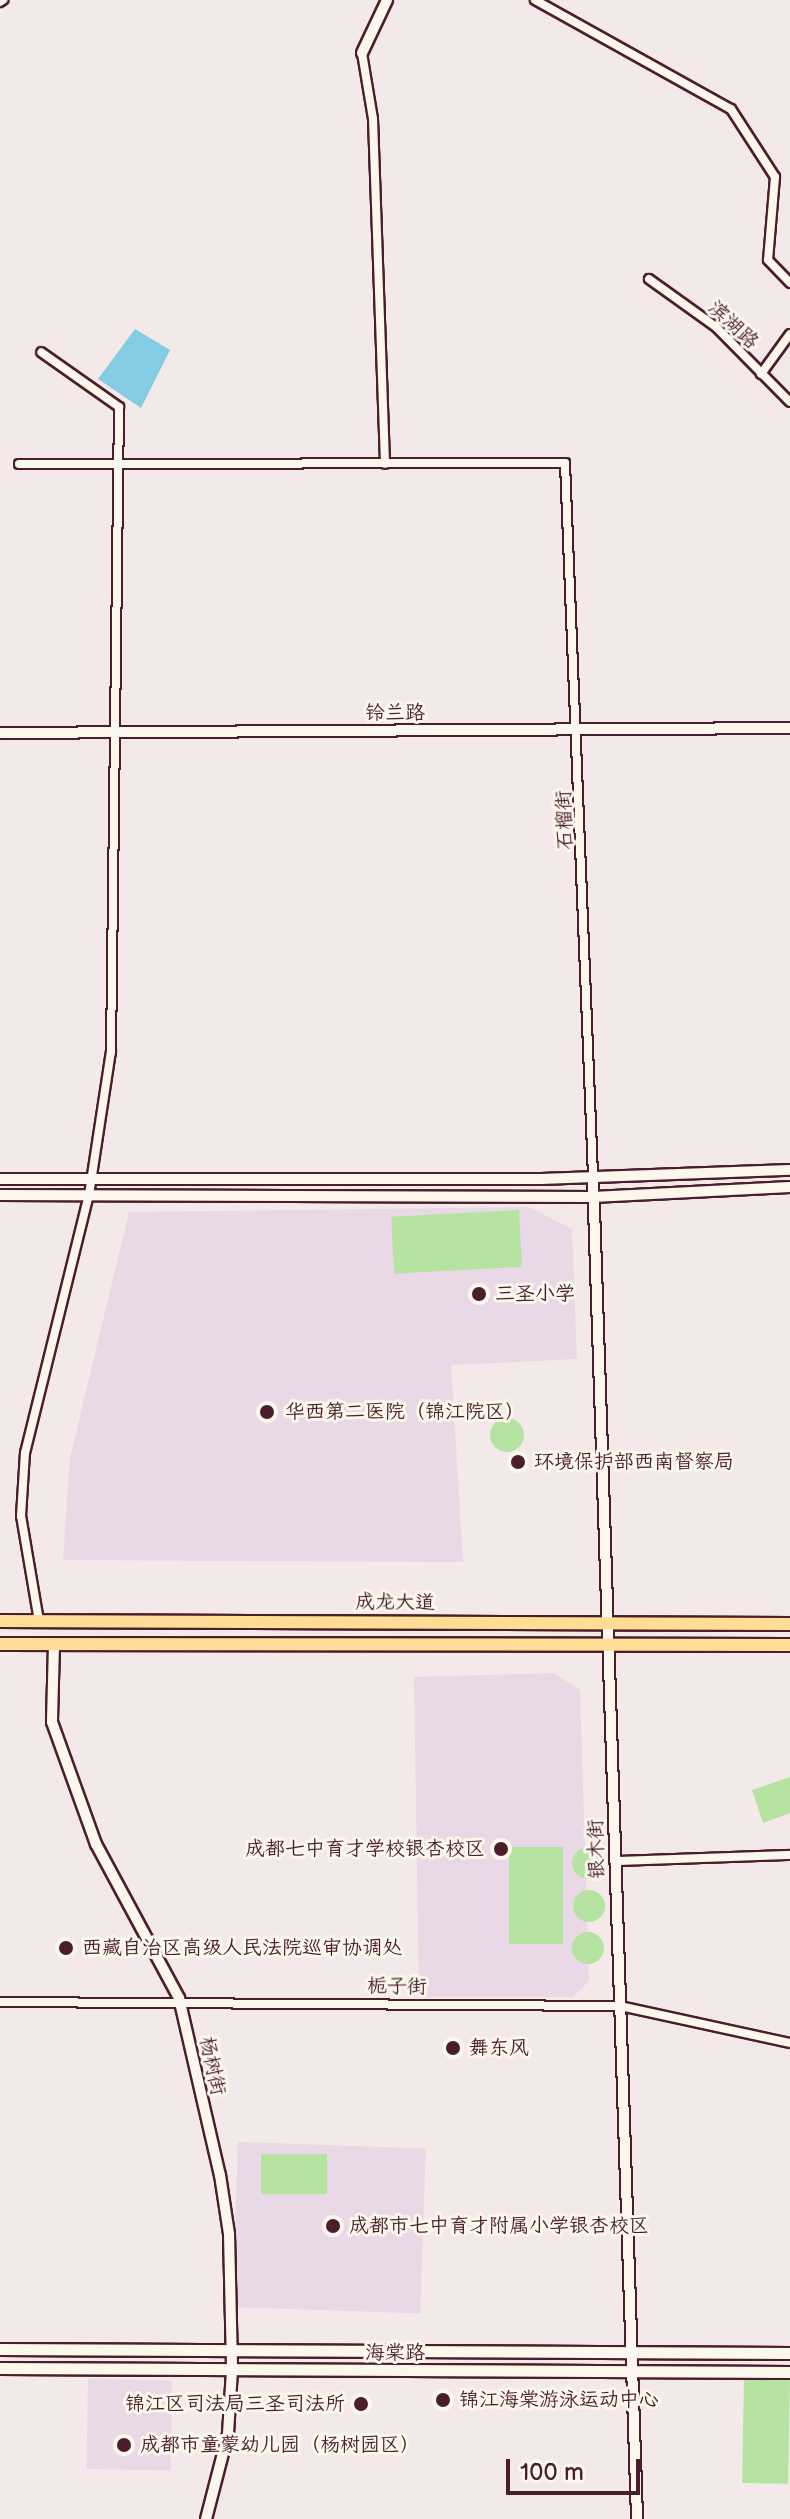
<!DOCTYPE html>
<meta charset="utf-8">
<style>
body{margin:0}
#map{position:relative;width:790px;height:2519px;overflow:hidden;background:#f3e9e9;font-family:"Balsamiq Sans","LXGW WenKai TC",sans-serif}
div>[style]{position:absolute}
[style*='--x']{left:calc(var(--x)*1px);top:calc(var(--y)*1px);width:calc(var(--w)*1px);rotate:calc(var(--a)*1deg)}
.built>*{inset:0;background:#e9d8e5;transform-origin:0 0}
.green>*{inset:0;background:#b6e3a1;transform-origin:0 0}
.round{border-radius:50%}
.water>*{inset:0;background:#83cce4}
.roads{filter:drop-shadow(2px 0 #4a1f2b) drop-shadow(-2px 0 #4a1f2b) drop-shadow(0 2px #4a1f2b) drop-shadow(0 -2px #4a1f2b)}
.minor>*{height:8px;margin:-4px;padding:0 4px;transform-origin:4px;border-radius:4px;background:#fbf7ec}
.tertiary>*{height:10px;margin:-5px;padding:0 5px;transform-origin:5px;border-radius:5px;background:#fbf7ec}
.secondary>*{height:11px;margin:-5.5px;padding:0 5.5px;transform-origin:5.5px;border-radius:5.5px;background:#fbf7ec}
.trunk>*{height:12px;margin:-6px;padding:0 6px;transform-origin:6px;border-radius:6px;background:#ffdd96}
.dots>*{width:22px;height:22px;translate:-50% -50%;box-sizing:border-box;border:4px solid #fbf7ec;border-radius:50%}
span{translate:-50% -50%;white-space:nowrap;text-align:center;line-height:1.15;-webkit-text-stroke:6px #fbf7ec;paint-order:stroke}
.street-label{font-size:20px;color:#4a1f2b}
.poi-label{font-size:20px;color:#4a1f2b}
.left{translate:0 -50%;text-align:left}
.right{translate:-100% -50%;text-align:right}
.scale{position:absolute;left:506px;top:2459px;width:134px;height:36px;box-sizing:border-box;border:4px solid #4a1f2b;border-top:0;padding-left:10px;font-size:24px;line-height:28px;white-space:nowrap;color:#4a1f2b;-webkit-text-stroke:6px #fbf7ec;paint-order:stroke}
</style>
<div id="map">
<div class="built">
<div style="clip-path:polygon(529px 1207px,572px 1229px,577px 1359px,451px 1365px,463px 1562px,63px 1560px,70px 1458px,129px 1212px)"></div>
<div style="clip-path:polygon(554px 1673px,580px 1690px,589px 1981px,573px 1997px,419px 1997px,414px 1677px)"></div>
<div style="left:238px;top:2142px;width:188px;height:165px;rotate:2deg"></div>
<div style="left:88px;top:2379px;width:84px;height:90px;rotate:1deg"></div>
</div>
<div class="green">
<div style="left:519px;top:1210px;width:57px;height:128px;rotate:87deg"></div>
<div class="round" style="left:490px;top:1418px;width:34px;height:34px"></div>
<div style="clip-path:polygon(790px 1777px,790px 1813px,763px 1823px,752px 1790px)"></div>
<div style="left:509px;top:1847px;width:54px;height:97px"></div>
<div class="round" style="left:572px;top:1847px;width:32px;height:32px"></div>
<div class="round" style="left:573px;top:1890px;width:32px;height:32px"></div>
<div class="round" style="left:572px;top:1932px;width:32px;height:32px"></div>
<div style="left:261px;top:2154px;width:66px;height:40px"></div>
<div style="left:744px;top:2375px;width:46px;height:108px;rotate:1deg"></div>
</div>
<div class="water">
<div style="clip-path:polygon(135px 329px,170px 350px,141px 408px,98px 379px)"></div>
</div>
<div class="roads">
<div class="minor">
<div style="--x:535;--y:0;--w:224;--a:29.1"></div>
<div style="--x:731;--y:109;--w:81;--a:57.1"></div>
<div style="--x:775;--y:177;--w:83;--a:94.8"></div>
<div style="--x:768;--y:260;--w:32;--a:46"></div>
<div style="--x:0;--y:2;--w:4;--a:-34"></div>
<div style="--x:362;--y:53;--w:67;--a:80.5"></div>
<div style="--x:373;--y:119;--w:345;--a:88"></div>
<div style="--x:649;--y:279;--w:82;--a:35.6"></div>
<div style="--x:716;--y:327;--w:105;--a:45.4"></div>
<div style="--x:761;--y:374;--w:49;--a:-54.1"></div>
<div style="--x:19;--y:464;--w:546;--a:-0.1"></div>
<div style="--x:565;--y:463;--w:715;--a:87.75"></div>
<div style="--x:39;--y:1621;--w:107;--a:-99.7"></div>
<div style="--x:21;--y:1516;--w:63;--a:-86.4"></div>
<div style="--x:25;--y:1453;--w:266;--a:-76.1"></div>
<div style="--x:89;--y:1195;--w:145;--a:-81.3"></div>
<div style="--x:111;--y:1052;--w:645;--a:-89.29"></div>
<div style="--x:119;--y:407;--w:95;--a:-144.8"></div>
<div style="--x:615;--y:1861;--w:175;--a:-2"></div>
<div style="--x:0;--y:2002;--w:620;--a:0.37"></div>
<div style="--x:620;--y:2006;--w:174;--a:12.3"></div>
</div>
<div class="tertiary">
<div style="--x:362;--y:53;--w:59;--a:-64.7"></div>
<div style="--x:0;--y:733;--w:790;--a:-0.36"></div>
<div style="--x:593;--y:1177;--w:1343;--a:88.12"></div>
<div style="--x:0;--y:1179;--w:541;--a:0"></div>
<div style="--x:541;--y:1179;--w:249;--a:-2.1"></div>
<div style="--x:0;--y:1195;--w:593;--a:0.19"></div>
<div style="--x:593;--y:1197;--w:197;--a:-2.9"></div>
<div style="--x:54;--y:1644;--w:78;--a:91.5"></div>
<div style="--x:52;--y:1722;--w:130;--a:70.2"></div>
<div style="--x:96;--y:1844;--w:175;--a:61.7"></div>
<div style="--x:179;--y:1998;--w:182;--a:77"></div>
<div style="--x:220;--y:2175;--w:60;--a:81.3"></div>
<div style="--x:229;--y:2234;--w:136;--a:88.7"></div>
<div style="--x:232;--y:2370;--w:64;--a:93.6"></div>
<div style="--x:228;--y:2434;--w:88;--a:104.5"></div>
</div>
<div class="secondary">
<div style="--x:0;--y:2349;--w:790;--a:0.29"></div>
<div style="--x:0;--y:2368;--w:790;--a:0.29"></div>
</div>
<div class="trunk">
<div style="--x:0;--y:1621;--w:790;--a:0.22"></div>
<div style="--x:0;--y:1644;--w:790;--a:0.07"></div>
</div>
</div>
<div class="dots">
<div style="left:479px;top:1294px;background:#4a1f2b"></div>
<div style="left:267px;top:1412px;background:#4a1f2b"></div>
<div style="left:518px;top:1462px;background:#4a1f2b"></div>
<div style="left:501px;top:1849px;background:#4a1f2b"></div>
<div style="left:66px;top:1948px;background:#4a1f2b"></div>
<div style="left:453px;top:2048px;background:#4a1f2b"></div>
<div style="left:333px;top:2226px;background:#4a1f2b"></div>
<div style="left:443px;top:2400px;background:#4a1f2b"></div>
<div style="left:361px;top:2404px;background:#4a1f2b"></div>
<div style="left:124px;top:2445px;background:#4a1f2b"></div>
</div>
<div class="street-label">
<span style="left:733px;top:325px;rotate:43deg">滨湖路</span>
<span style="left:395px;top:713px">铃兰路</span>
<span style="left:565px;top:820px;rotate:-92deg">石榴街</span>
<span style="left:395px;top:1603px;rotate:1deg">成龙大道</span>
<span style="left:597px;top:1849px;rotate:-92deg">银木街</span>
<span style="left:397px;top:1987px;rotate:1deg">栀子街</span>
<span style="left:212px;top:2066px;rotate:78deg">杨树街</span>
<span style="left:395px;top:2353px">海棠路</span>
</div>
<div class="poi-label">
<span class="left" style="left:495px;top:1294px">三圣小学</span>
<span class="left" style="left:285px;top:1412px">华西第二医院（锦江院区）</span>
<span class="left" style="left:534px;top:1462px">环境保护部西南督察局</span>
<span class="right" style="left:485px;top:1849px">成都七中育才学校银杏校区</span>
<span class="left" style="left:82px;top:1948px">西藏自治区高级人民法院巡审协调处</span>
<span class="left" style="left:469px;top:2048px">舞东风</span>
<span class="left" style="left:349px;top:2226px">成都市七中育才附属小学银杏校区</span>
<span class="left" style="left:459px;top:2400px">锦江海棠游泳运动中心</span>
<span class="right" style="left:345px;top:2404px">锦江区司法局三圣司法所</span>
<span class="left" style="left:140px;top:2445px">成都市童蒙幼儿园（杨树园区）</span>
</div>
<div class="scale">100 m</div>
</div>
